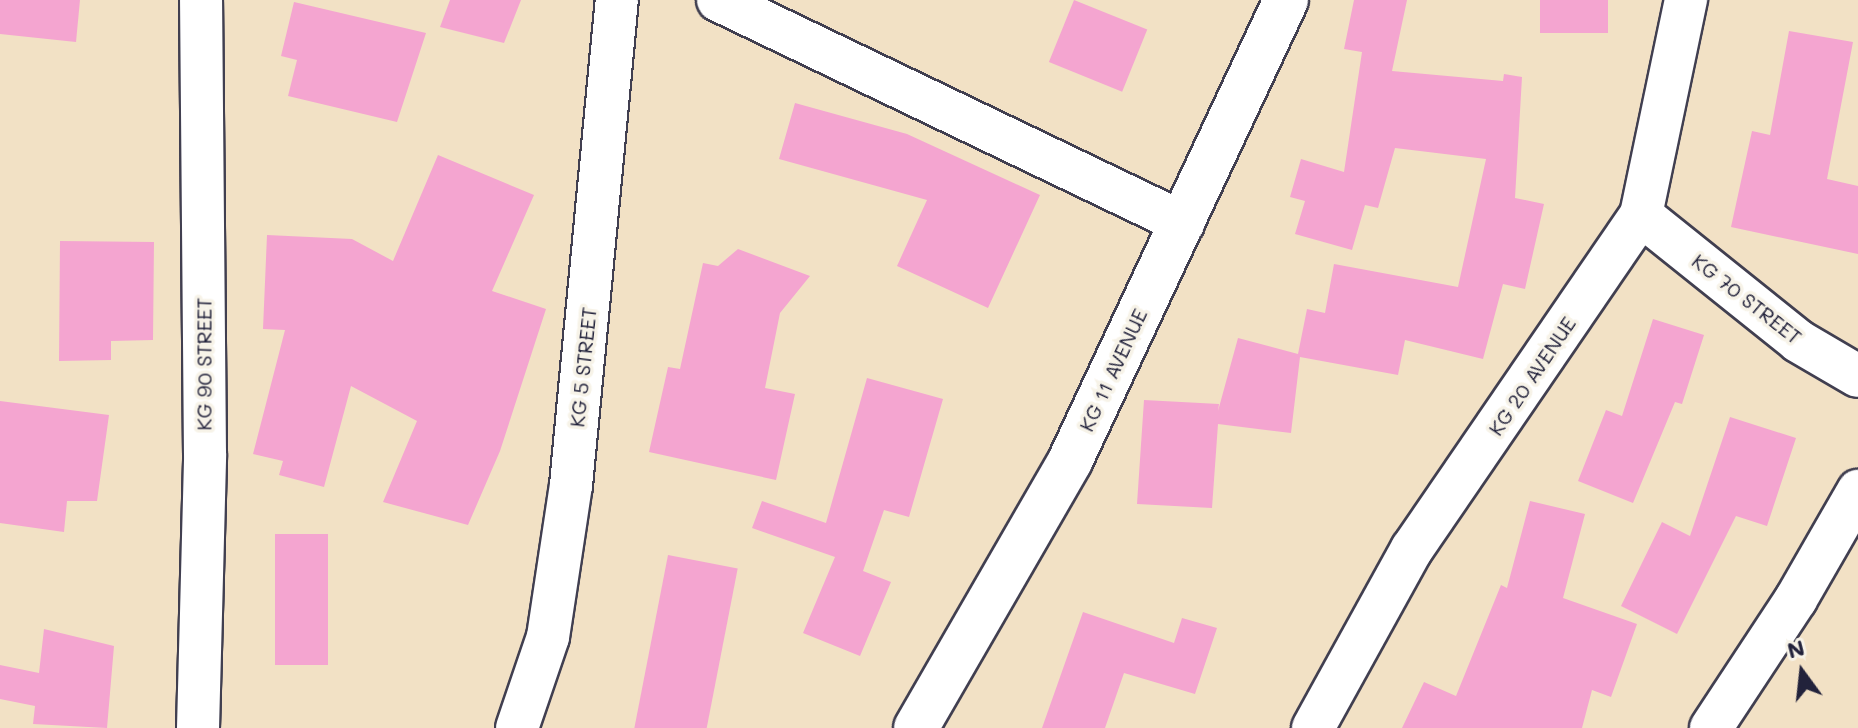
<!DOCTYPE html>
<style>
body{margin:0}
#map{position:relative;width:1858px;height:728px;overflow:hidden;background:#f2e1c5;font-family:Mali,sans-serif}
div>[style]{position:absolute}
[style*='--x']{left:calc(var(--x)*1px);top:calc(var(--y)*1px);width:calc(var(--w)*1px);rotate:calc(var(--a)*1deg)}
.building>*{inset:0;background:#f4a5d0;transform-origin:0 0}
.roads{filter:drop-shadow(2px 0 #413f50) drop-shadow(-2px 0 #413f50) drop-shadow(0 2px #413f50) drop-shadow(0 -2px #413f50)}
.street>*{height:42px;margin:-21px;padding:0 21px;transform-origin:21px;border-radius:21px;background:#fff}
.secondary>*{height:44px;margin:-22px;padding:0 22px;transform-origin:22px;border-radius:22px;background:#fff}
span{translate:-50% -50%;white-space:nowrap;text-align:center;line-height:1.15;-webkit-text-stroke:7px #f7f3e8;paint-order:stroke}
.street-label{font-size:20px;color:#22223b}
.north{position:absolute;left:1762px;top:632px;width:80px;height:80px;-webkit-text-stroke:6px #f7f3e8;paint-order:stroke;rotate:345deg;font-size:22px;font-weight:700;line-height:32px;text-align:center;color:#22223b}
.north::after{content:'';display:block;margin:auto;width:28px;height:36px;background:#22223b;clip-path:polygon(50% 0,100% 100%,50% 72%,0 100%)}
</style>
<div id="map">
<div class="building">
<div style="clip-path:polygon(0 0,80px 0,76px 42px,0 34px)"></div>
<div style="clip-path:polygon(450px 0,521px 0,504px 43px,440px 27px)"></div>
<div style="left:1074px;top:0;width:79px;height:67px;rotate:22deg"></div>
<div style="clip-path:polygon(1354px 0,1407px 0,1392px 71px,1503px 81px,1504px 74px,1522px 77px,1515px 198px,1544px 204px,1525px 289px,1503px 284px,1483px 359px,1405px 340px,1398px 375px,1300px 357px,1291px 433px,1218px 424px,1212px 508px,1137px 504px,1144px 400px,1219px 404px,1218px 411px,1238px 338px,1298px 354px,1307px 309px,1325px 313px,1334px 264px,1458px 287px,1486px 159px,1395px 148px,1378px 208px,1365px 205px,1352px 250px,1295px 234px,1305px 201px,1290px 197px,1301px 159px,1344px 172px,1362px 52px,1344px 49px)"></div>
<div style="left:1540px;top:0;width:68px;height:33px"></div>
<div style="clip-path:polygon(294px 2px,426px 33px,397px 122px,288px 96px,297px 60px,281px 56px)"></div>
<div style="clip-path:polygon(1789px 31px,1853px 42px,1827px 179px,1858px 186px,1858px 254px,1731px 227px,1752px 131px,1770px 135px)"></div>
<div style="clip-path:polygon(795px 103px,907px 134px,1040px 195px,988px 308px,897px 266px,927px 200px,779px 159px)"></div>
<div style="clip-path:polygon(438px 155px,534px 195px,492px 291px,546px 309px,500px 451px,468px 525px,383px 502px,417px 421px,351px 386px,324px 487px,279px 475px,283px 461px,253px 454px,285px 330px,263px 329px,267px 235px,352px 239px,393px 261px)"></div>
<div style="clip-path:polygon(60px 241px,154px 242px,153px 340px,111px 341px,111px 360px,59px 361px)"></div>
<div style="clip-path:polygon(738px 249px,810px 276px,780px 313px,765px 388px,795px 394px,776px 480px,649px 452px,668px 367px,680px 369px,703px 263px,718px 266px)"></div>
<div style="clip-path:polygon(1653px 319px,1704px 335px,1682px 404px,1675px 402px,1633px 503px,1578px 481px,1606px 410px,1622px 416px)"></div>
<div style="clip-path:polygon(867px 378px,943px 399px,909px 517px,884px 510px,863px 571px,891px 582px,860px 656px,803px 633px,835px 557px,752px 528px,762px 501px,826px 523px)"></div>
<div style="clip-path:polygon(0 401px,109px 415px,97px 501px,67px 501px,64px 532px,0 523px)"></div>
<div style="clip-path:polygon(1730px 417px,1796px 438px,1767px 526px,1736px 516px,1677px 634px,1621px 606px,1662px 522px,1690px 536px)"></div>
<div style="clip-path:polygon(1530px 501px,1585px 514px,1563px 598px,1637px 624px,1611px 697px,1592px 690px,1582px 728px,1402px 728px,1424px 682px,1456px 696px,1501px 585px,1507px 588px)"></div>
<div style="left:275px;top:534px;width:53px;height:131px"></div>
<div style="left:668px;top:555px;width:71px;height:177px;rotate:11deg"></div>
<div style="clip-path:polygon(1083px 612px,1174px 643px,1182px 618px,1217px 628px,1195px 694px,1124px 673px,1105px 728px,1042px 728px)"></div>
<div style="clip-path:polygon(44px 629px,114px 646px,107px 728px,33px 724px,35px 706px,0 699px,0 665px,39px 673px)"></div>
</div>
<div class="roads">
<div class="street">
<div style="--x:718;--y:0;--w:516;--a:25.62"></div>
<div style="--x:1641;--y:215;--w:201;--a:38.7"></div>
<div style="--x:1798;--y:341;--w:69;--a:30.3"></div>
<div style="--x:198;--y:728;--w:274;--a:-88.5"></div>
<div style="--x:205;--y:454;--w:454;--a:-90.5"></div>
<div style="--x:517;--y:728;--w:96;--a:-71.2"></div>
<div style="--x:548;--y:637;--w:154;--a:-81.4"></div>
<div style="--x:571;--y:485;--w:487;--a:-84.6"></div>
<div style="--x:1313;--y:728;--w:205;--a:-61.1"></div>
<div style="--x:1412;--y:549;--w:405;--a:-55.6"></div>
<div style="--x:1641;--y:215;--w:220;--a:-78.2"></div>
<div style="--x:1711;--y:728;--w:154;--a:-56.6"></div>
<div style="--x:1796;--y:599;--w:125;--a:-60.1"></div>
</div>
<div class="secondary">
<div style="--x:916;--y:728;--w:308;--a:-60"></div>
<div style="--x:1070;--y:461;--w:509;--a:-64.89"></div>
</div>
</div>
<div class="street-label">
<span style="left:1747px;top:299px;rotate:38deg">KG 70 STREET</span>
<span style="left:204px;top:364px;rotate:-90deg">KG 90 STREET</span>
<span style="left:583px;top:367px;rotate:-84deg">KG 5 STREET</span>
<span style="left:1113px;top:370px;rotate:-65deg">KG 11 AVENUE</span>
<span style="left:1532px;top:376px;rotate:-56deg">KG 20 AVENUE</span>
</div>
<div class="north">N</div>
</div>
